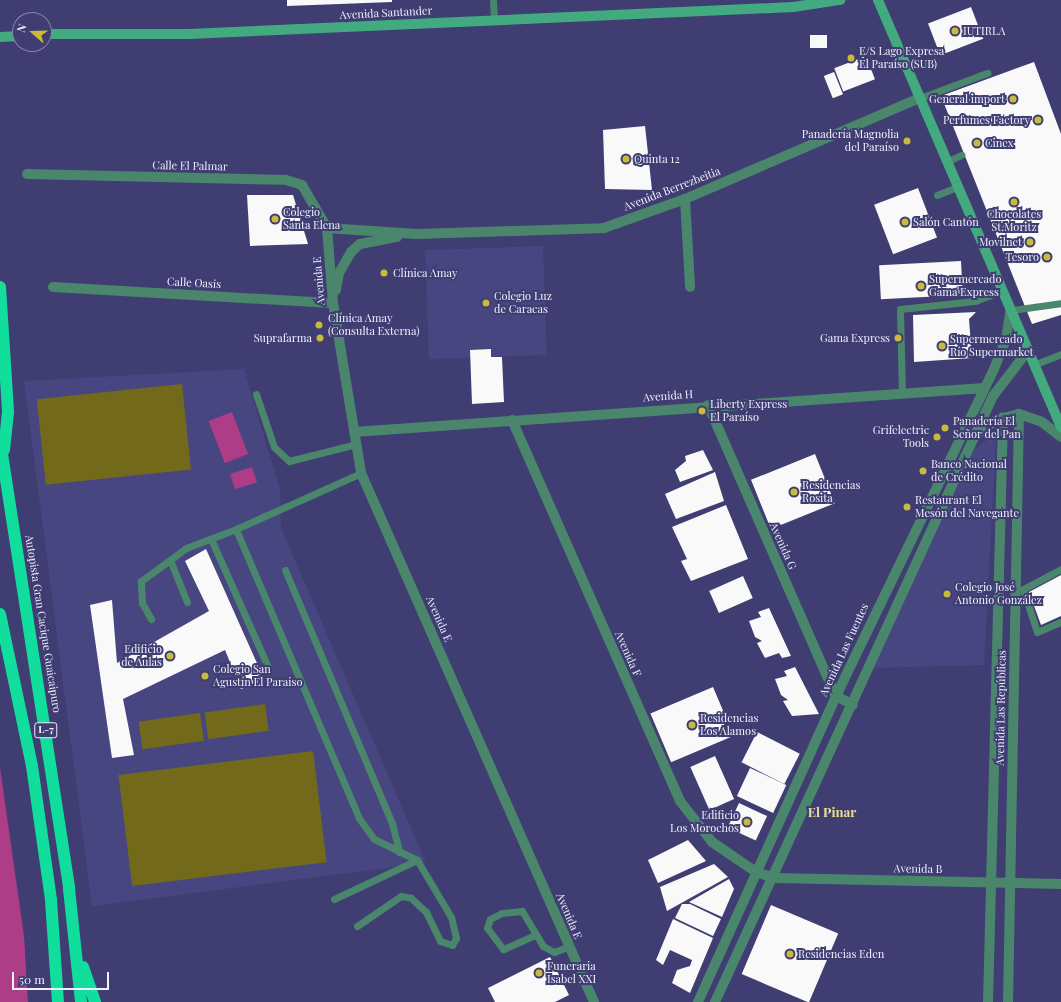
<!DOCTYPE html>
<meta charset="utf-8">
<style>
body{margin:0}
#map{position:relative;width:1061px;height:1002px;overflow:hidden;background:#3f3d72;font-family:"Playfair Display",serif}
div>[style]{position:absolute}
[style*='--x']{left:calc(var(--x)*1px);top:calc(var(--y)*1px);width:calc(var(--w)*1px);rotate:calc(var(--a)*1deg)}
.built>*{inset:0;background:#484681;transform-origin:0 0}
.green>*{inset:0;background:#726a1a;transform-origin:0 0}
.water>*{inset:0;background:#ae3d88;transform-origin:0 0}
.building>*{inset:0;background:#f9f9f9;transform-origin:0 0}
.lane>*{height:7px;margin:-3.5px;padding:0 3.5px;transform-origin:3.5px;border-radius:3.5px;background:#4a866c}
.street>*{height:10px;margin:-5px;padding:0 5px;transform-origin:5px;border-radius:5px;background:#4a866c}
.secondary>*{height:10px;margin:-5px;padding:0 5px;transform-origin:5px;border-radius:5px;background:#43aa80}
.highway>*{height:12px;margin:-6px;padding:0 6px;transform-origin:6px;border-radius:6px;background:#11dd9d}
.dots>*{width:11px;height:11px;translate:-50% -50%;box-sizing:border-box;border:2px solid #3f3d72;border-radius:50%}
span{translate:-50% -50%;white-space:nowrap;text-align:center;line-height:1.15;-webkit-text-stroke:4px #3f3d72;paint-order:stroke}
.shield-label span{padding:1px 3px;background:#3f3d72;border:1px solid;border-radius:3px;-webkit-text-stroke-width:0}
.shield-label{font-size:10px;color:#f0f1fe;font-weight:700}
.street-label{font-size:11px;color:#f0f1fe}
.poi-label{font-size:11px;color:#f0f1fe}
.left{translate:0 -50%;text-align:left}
.right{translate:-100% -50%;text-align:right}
.quarter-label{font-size:13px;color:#eae293;font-weight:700}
.north{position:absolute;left:12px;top:12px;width:40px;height:40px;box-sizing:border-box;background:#3f3d72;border:1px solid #8685aa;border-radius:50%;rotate:290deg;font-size:11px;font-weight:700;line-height:16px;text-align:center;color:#f0f1fe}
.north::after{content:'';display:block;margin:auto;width:14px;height:18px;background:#c8bb3b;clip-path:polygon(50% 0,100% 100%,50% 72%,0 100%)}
.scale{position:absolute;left:12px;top:972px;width:97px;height:18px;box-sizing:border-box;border:2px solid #f0f1fe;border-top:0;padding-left:5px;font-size:12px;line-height:14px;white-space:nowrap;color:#f0f1fe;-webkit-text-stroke:3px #3f3d72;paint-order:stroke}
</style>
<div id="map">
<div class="built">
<div style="left:543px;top:246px;width:109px;height:118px;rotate:88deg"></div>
<div style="clip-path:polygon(244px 369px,280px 490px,281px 528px,426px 863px,92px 906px,24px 381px)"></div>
<div style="clip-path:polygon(987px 440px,996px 440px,984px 665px,873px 668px,958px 479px,975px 449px)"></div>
</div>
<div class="green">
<div style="left:182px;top:384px;width:86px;height:146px;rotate:84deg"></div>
<div style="left:265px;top:704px;width:27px;height:61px;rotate:82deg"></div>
<div style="left:200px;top:713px;width:28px;height:62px;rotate:82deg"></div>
<div style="left:313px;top:751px;width:112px;height:196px;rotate:83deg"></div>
</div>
<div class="water">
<div style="left:232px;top:412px;width:45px;height:25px;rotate:69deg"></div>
<div style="left:252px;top:467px;width:16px;height:23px;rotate:72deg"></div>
<div style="clip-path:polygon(0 768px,24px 936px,28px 1002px,0 1002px)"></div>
</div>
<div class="building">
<div style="clip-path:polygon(287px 0,392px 0,392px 2px,287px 6px)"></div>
<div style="left:971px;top:7px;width:34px;height:46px;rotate:69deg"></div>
<div style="left:810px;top:35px;width:17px;height:13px"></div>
<div style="left:866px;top:56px;width:25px;height:34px;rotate:69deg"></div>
<div style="clip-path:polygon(1034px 62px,1061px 134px,1061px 315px,1032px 324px,941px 96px)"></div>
<div style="left:834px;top:72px;width:24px;height:11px;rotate:68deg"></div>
<div style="clip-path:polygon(645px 126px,652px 190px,605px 189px,603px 130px)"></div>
<div style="left:918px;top:188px;width:53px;height:47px;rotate:69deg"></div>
<div style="clip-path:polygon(247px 195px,293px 195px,308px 244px,250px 246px)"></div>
<div style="left:961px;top:261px;width:34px;height:82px;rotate:87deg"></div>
<div style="clip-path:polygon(976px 312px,969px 319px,972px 358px,914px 362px,913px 315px)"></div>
<div style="clip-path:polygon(491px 349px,491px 357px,502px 357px,504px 402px,472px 404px,470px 350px)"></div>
<div style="clip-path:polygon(703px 450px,713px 470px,680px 482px,675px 470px,686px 461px,685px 456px)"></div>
<div style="left:815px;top:454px;width:53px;height:69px;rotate:68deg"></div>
<div style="clip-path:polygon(715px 472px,724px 501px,676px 519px,665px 494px)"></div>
<div style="clip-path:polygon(726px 505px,748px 559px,691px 581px,681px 561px,687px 559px,672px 527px)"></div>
<div style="clip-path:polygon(206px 549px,264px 679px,241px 689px,225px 650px,123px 699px,134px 755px,112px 758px,90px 605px,112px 600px,117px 663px,209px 611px,185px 561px)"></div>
<div style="clip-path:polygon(1061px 575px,1061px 616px,1041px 625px,1029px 592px)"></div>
<div style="left:743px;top:576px;width:24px;height:37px;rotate:66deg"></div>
<div style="clip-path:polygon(769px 608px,791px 656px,782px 658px,779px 653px,765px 658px,757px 643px,762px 641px,755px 637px,749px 621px,761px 617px,758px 612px)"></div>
<div style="clip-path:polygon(795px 667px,819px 714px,792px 716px,783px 701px,788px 700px,781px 695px,775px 679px,787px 676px,784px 671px)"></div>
<div style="left:713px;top:687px;width:53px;height:68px;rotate:67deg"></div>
<div style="left:757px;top:732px;width:48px;height:34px;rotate:27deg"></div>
<div style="left:715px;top:756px;width:47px;height:27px;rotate:66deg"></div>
<div style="left:750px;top:768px;width:40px;height:31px;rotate:25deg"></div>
<div style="left:739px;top:803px;width:31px;height:27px;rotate:25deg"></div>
<div style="clip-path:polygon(688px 840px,706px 861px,658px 883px,648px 860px)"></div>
<div style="clip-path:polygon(714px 864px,728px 877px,667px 911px,660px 887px)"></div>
<div style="clip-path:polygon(729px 879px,734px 889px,722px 917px,689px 902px)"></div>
<div style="clip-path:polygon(682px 904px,690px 904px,721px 919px,713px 936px,675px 918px)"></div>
<div style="left:771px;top:905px;width:73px;height:75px;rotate:23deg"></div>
<div style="clip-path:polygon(673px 919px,713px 938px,690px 993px,672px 983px,677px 970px,690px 966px,692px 960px,670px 950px,663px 965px,656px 960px)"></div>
<div style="clip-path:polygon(550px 957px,569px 995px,555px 1002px,495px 1002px,488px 988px)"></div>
</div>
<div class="lane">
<div style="--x:493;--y:0;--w:19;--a:87"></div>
<div style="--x:920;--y:98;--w:72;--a:-20.5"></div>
<div style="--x:946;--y:162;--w:17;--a:-25"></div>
<div style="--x:937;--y:195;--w:22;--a:-22"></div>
<div style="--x:1012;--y:310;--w:49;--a:-8.1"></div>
<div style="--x:1036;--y:364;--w:27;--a:-22"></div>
<div style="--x:902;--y:393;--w:84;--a:-91.4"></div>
<div style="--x:900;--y:309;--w:75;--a:-6.1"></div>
<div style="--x:975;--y:301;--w:30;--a:-21"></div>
<div style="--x:256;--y:394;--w:56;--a:71.2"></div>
<div style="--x:274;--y:447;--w:21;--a:43"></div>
<div style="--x:289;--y:461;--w:69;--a:-14.2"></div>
<div style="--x:211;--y:539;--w:138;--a:66"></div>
<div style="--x:1061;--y:569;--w:43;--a:152.2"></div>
<div style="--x:1023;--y:589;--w:45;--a:72"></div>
<div style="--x:1037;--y:632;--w:26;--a:-23"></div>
<div style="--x:285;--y:570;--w:275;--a:67.1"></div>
<div style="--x:392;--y:823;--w:30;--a:76"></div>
<div style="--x:187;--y:602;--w:45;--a:-112"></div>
<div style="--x:170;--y:560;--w:20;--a:-37"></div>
<div style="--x:186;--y:548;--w:53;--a:-20.8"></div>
<div style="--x:151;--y:619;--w:18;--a:-119"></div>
<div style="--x:142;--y:603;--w:22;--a:-93"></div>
<div style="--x:141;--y:581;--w:36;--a:-36"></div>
<div style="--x:334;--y:899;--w:92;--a:-25.2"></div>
<div style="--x:357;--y:926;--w:53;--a:-34.3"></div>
<div style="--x:401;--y:896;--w:10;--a:11"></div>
<div style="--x:411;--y:898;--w:21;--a:43"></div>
<div style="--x:426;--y:912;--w:32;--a:64"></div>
<div style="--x:440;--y:941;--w:13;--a:18"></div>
<div style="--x:452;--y:945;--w:8;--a:-60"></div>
<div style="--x:456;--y:938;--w:22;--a:-103"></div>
<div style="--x:451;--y:917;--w:66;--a:-120.8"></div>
<div style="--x:417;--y:860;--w:48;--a:-154"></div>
<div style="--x:374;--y:839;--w:26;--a:-126"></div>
<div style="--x:359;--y:818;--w:314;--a:-113.1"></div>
<div style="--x:236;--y:529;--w:137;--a:-24.1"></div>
<div style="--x:535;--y:935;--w:35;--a:156"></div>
<div style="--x:503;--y:949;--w:26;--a:-127"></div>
<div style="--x:487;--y:928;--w:9;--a:-72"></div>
<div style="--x:490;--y:919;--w:13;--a:-27"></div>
<div style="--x:502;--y:913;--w:20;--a:-6"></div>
<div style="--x:522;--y:911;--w:41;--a:59"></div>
<div style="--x:543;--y:946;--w:13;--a:29"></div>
<div style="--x:554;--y:952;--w:17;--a:-21"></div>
</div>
<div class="street">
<div style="--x:27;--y:174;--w:259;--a:1.3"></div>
<div style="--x:286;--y:180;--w:17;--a:17"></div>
<div style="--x:302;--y:185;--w:50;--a:59.8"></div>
<div style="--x:327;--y:228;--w:75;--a:85.4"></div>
<div style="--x:333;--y:303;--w:172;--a:80.6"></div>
<div style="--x:361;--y:473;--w:578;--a:66.23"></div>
<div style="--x:685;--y:199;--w:88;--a:86.7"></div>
<div style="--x:327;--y:228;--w:90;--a:3.8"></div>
<div style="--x:417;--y:234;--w:187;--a:-1.8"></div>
<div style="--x:604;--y:228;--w:86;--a:-19.7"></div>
<div style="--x:685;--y:199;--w:256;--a:-23.3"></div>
<div style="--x:53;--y:287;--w:280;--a:3.3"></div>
<div style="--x:336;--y:290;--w:17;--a:-80"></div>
<div style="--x:339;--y:273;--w:24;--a:-60"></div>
<div style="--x:351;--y:252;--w:12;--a:-42"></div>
<div style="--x:360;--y:244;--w:38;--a:-11"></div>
<div style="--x:708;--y:405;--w:318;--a:66.3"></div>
<div style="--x:512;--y:420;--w:416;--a:66.2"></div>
<div style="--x:680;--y:801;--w:52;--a:52"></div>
<div style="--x:712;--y:842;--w:53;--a:34.3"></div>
<div style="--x:756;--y:872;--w:19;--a:18"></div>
<div style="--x:774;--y:878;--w:287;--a:1.2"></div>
<div style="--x:354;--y:432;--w:632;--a:-4"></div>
<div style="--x:976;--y:435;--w:25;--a:-37"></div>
<div style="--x:996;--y:420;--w:24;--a:-15"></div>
<div style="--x:1019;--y:414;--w:24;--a:19"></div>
<div style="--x:1042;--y:422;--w:24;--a:38"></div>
<div style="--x:836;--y:696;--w:19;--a:28"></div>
<div style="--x:698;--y:1002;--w:336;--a:-65.7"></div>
<div style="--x:836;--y:696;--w:363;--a:-64.2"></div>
<div style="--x:994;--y:369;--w:32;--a:-68"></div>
<div style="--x:1006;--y:339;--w:30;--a:-81"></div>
<div style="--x:715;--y:1002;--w:667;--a:-65.36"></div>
<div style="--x:993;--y:396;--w:59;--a:-52.5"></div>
<div style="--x:988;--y:1002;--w:585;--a:-88.53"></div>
<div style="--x:1008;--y:1002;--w:588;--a:-88.93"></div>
</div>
<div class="secondary">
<div style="--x:878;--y:0;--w:465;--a:66.8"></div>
<div style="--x:44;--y:34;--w:145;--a:0"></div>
<div style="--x:189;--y:34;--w:605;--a:-2.56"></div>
<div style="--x:793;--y:7;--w:48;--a:-8.5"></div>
<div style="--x:0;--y:37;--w:20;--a:-3"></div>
</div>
<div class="highway">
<div style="--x:0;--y:287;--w:125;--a:86.3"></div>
<div style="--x:8;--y:412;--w:38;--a:96"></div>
<div style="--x:0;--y:441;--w:453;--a:81.2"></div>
<div style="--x:69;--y:889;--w:114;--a:83.9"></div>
<div style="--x:0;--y:614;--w:155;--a:78.1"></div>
<div style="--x:32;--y:766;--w:135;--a:81.9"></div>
<div style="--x:51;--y:900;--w:102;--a:86.1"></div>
<div style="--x:83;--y:967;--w:37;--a:71"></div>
</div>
<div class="dots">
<div style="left:955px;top:31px;background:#c8bb3b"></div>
<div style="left:851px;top:58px;background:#c8bb3b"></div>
<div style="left:1013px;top:99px;background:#c8bb3b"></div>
<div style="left:1038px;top:120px;background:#c8bb3b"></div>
<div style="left:907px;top:141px;background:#c8bb3b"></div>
<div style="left:977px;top:143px;background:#c8bb3b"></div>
<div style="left:626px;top:159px;background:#c8bb3b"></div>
<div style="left:1014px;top:202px;background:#c8bb3b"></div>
<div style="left:275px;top:219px;background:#c8bb3b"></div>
<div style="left:905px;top:222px;background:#c8bb3b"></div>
<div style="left:1030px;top:242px;background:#c8bb3b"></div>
<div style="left:1047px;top:257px;background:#c8bb3b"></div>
<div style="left:384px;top:273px;background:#c8bb3b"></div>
<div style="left:921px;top:286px;background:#c8bb3b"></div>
<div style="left:486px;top:303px;background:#c8bb3b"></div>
<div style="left:319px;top:325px;background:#c8bb3b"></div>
<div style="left:320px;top:338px;background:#c8bb3b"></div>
<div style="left:898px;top:338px;background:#c8bb3b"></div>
<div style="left:942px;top:346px;background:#c8bb3b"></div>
<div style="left:702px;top:411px;background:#c8bb3b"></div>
<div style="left:945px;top:428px;background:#c8bb3b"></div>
<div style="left:937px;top:437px;background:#c8bb3b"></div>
<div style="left:923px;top:471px;background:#c8bb3b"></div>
<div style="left:794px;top:492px;background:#c8bb3b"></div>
<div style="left:907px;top:507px;background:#c8bb3b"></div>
<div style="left:947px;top:594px;background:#c8bb3b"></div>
<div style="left:170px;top:656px;background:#c8bb3b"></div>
<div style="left:205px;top:676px;background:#c8bb3b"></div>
<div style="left:692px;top:725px;background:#c8bb3b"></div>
<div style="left:747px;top:822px;background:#c8bb3b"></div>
<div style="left:790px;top:954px;background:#c8bb3b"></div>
<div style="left:539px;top:973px;background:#c8bb3b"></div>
</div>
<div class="shield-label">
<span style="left:46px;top:730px">L-7</span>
</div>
<div class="street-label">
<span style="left:386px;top:13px;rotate:-3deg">Avenida Santander</span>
<span style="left:190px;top:166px;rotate:1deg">Calle El Palmar</span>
<span style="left:672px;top:189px;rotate:-21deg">Avenida Berrezbeitia</span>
<span style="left:319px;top:281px;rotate:-95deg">Avenida E</span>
<span style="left:194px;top:283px;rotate:3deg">Calle Oasis</span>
<span style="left:668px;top:396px;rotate:-4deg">Avenida H</span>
<span style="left:783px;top:546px;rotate:66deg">Avenida G</span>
<span style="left:439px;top:619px;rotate:66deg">Avenida E</span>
<span style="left:43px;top:624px;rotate:81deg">Autopista Gran Cacique Guaicaipuro</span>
<span style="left:844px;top:650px;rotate:-65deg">Avenida Las Fuentes</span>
<span style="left:628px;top:654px;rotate:66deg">Avenida F</span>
<span style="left:1001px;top:708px;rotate:-89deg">Avenida Las Repúblicas</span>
<span style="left:918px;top:869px;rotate:1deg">Avenida B</span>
<span style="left:569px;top:916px;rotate:67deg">Avenida E</span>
</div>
<div class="poi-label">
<span class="left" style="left:963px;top:31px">IUTIRLA</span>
<span class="left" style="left:859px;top:58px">E/S Lago Expresa<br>El Paraíso (SUB)</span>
<span class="right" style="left:1005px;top:99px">General import</span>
<span class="right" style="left:1030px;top:120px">Perfumes Factory</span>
<span class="right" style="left:899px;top:141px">Panadería Magnolia<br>del Paraíso</span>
<span class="left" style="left:985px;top:143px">Cinex</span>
<span class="left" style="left:634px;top:159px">Quinta 12</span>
<span class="left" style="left:283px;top:219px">Colegio<br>Santa Elena</span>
<span style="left:1014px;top:221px">Chocolates<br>St.Moritz</span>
<span class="left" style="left:913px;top:222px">Salón Cantón</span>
<span class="right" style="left:1022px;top:242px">Movilnet</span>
<span class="right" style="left:1039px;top:257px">Tesoro</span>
<span class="left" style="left:393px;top:273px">Clínica Amay</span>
<span class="left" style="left:929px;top:286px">Supermercado<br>Gama Express</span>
<span class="left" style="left:494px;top:303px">Colegio Luz<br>de Caracas</span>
<span class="left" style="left:328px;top:325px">Clínica Amay<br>(Consulta Externa)</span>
<span class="right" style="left:312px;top:338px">Suprafarma</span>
<span class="right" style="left:890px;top:338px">Gama Express</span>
<span class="left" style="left:950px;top:346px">Supermercado<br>Río Supermarket</span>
<span class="left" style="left:710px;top:411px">Liberty Express<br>El Paraíso</span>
<span class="left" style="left:953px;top:428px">Panadería El<br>Señor del Pan</span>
<span class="right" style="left:929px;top:437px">Grifelectric<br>Tools</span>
<span class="left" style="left:931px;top:471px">Banco Nacional<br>de Crédito</span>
<span class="left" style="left:802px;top:492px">Residencias<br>Rosita</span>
<span class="left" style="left:915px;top:507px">Restaurant El<br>Mesón del Navegante</span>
<span class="left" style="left:955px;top:594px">Colegio José<br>Antonio González</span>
<span class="right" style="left:162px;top:656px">Edificio<br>de Aulas</span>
<span class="left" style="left:213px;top:676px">Colegio San<br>Agustín El Paraiso</span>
<span class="left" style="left:700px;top:725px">Residencias<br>Los Alamos</span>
<span class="right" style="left:739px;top:822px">Edificio<br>Los Morochos</span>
<span class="left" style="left:798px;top:954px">Residencias Eden</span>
<span class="left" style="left:547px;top:973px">Funeraria<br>Isabel XXI</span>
</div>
<div class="quarter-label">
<span style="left:832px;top:812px">El Pinar</span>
</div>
<div class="north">N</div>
<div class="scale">50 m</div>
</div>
